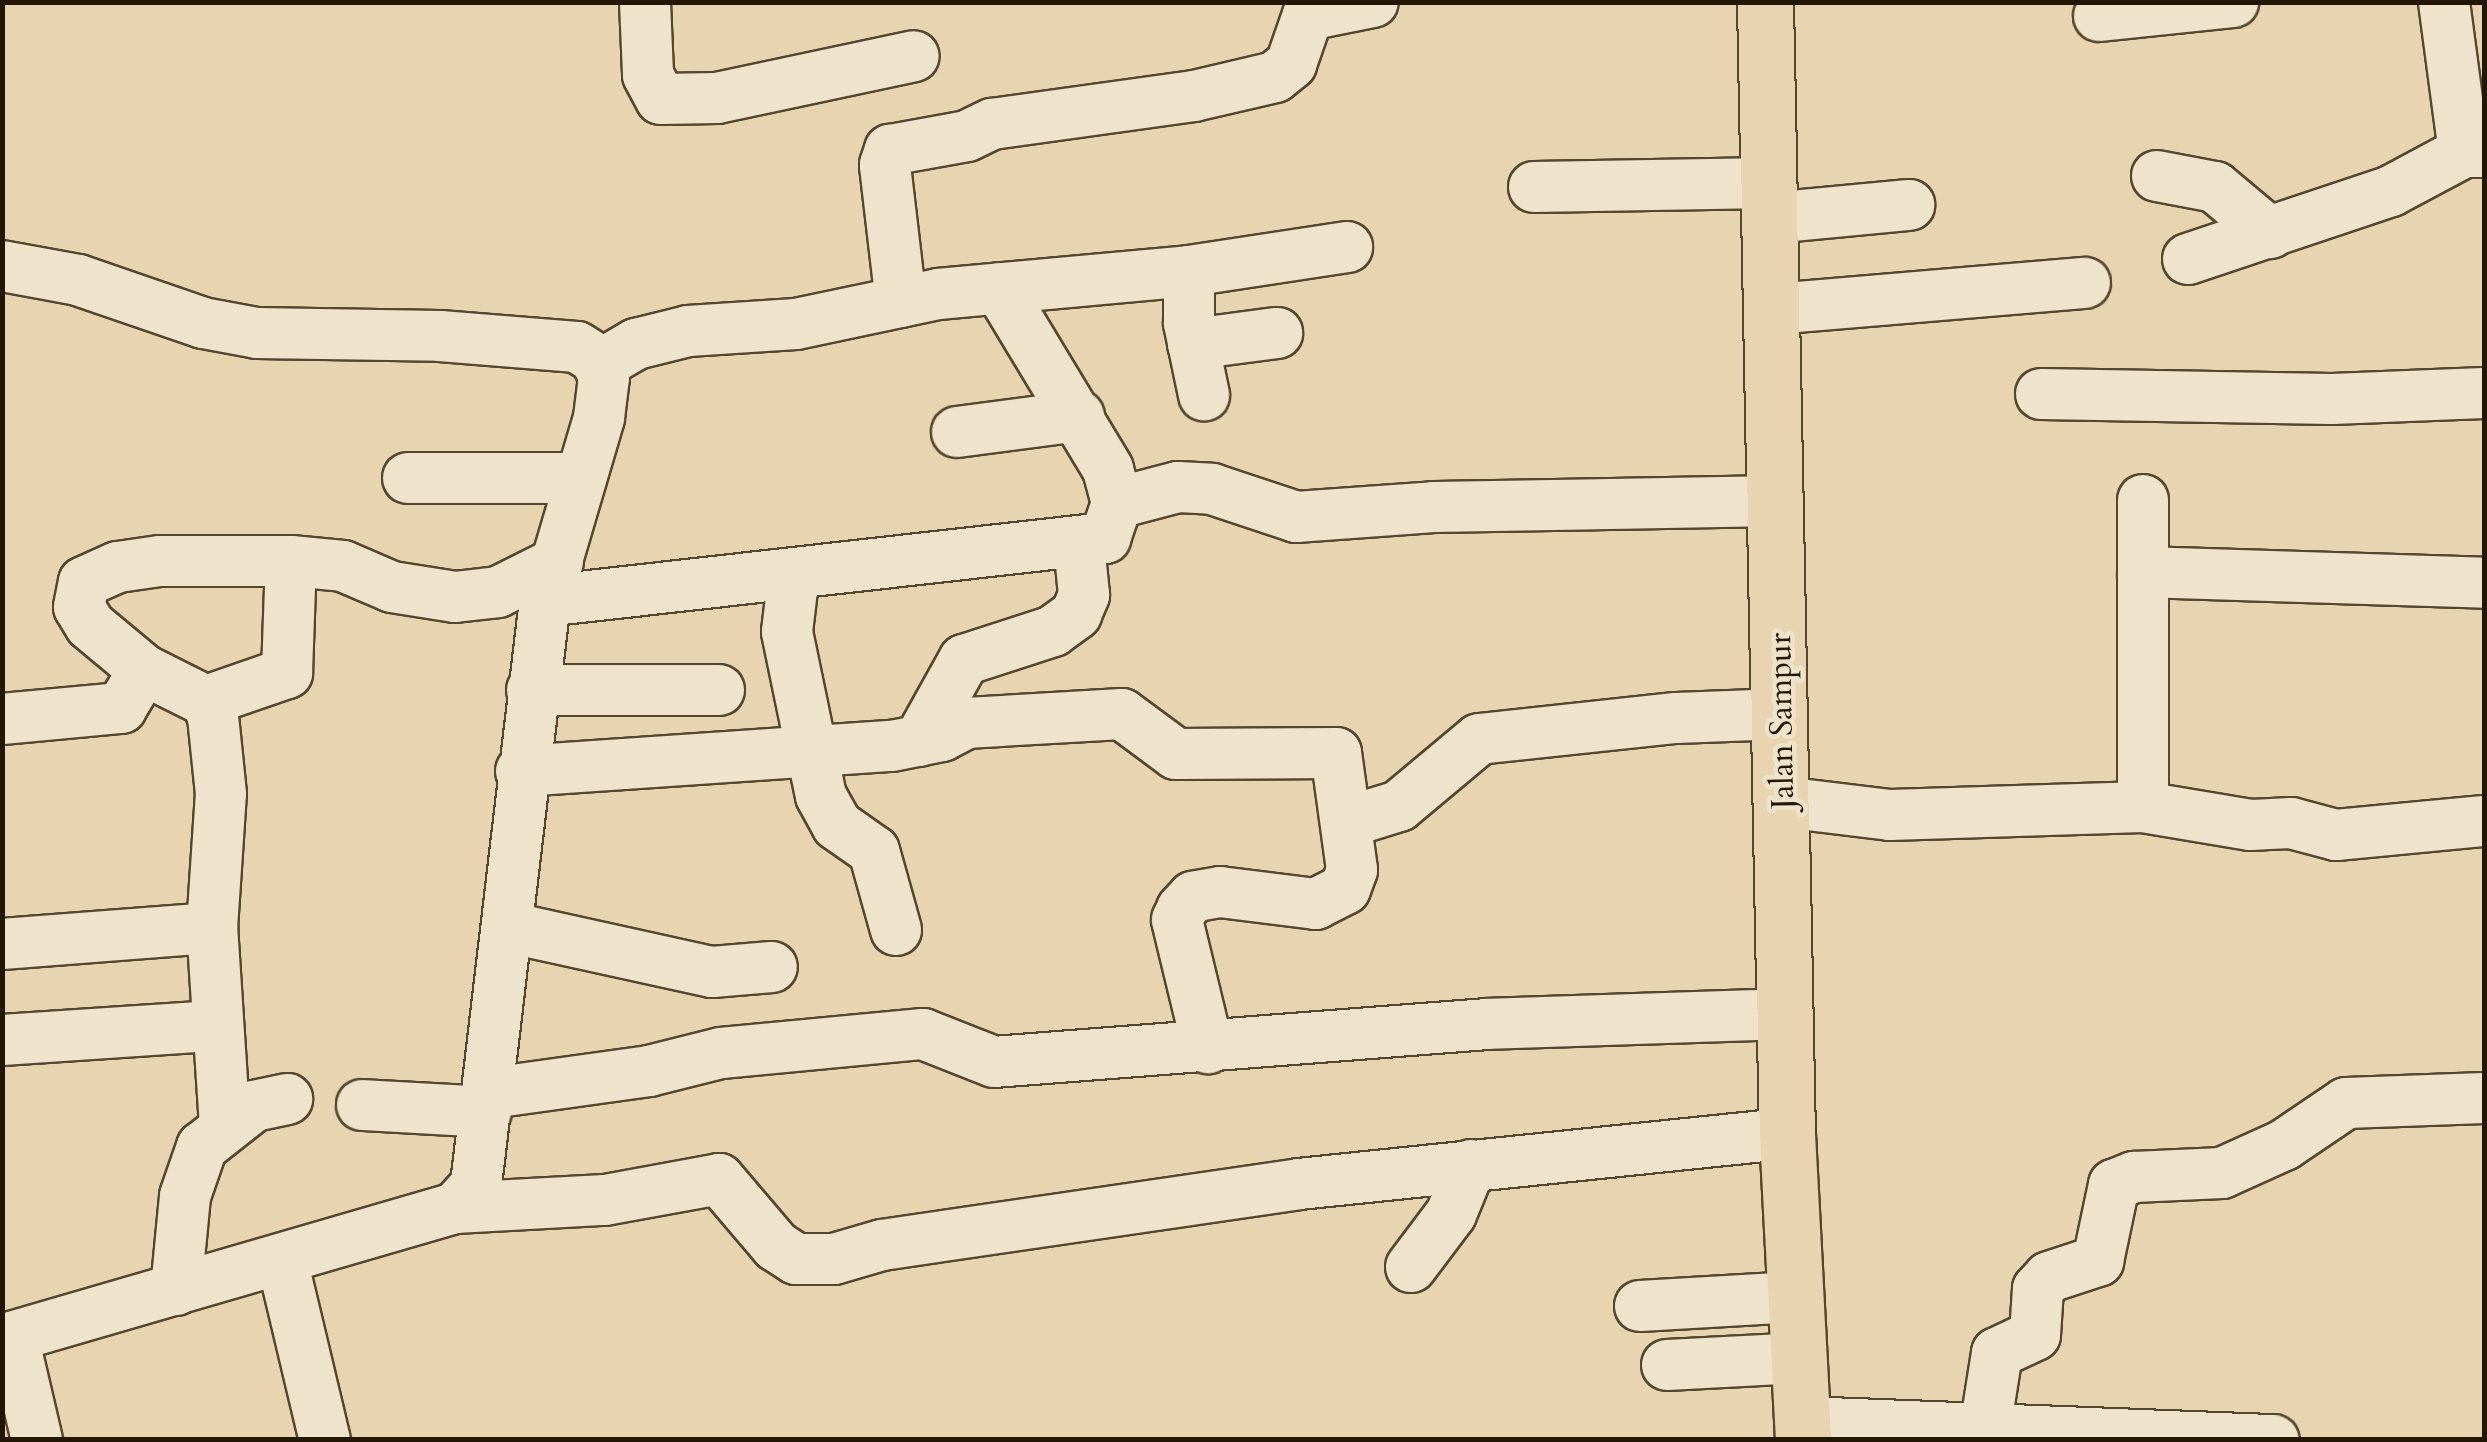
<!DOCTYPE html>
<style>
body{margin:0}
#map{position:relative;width:2487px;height:1442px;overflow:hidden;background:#e8d4b0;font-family:Cardo,serif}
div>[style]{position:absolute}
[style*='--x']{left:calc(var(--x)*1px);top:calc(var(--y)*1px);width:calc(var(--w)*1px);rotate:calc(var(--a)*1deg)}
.roads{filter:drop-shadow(2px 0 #55462f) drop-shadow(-2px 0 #55462f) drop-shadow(0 2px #55462f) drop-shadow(0 -2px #55462f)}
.minor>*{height:50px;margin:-25px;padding:0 25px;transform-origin:25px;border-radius:25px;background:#f0e3cc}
.major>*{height:55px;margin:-27.5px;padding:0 27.5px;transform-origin:27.5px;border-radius:27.5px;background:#e8d4b0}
span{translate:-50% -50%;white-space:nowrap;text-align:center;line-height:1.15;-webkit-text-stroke:9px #f0e3cc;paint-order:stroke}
.street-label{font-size:32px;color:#241604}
.frame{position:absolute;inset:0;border:5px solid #241604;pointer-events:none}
</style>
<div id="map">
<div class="roads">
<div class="minor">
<div style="--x:645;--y:2;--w:73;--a:87.6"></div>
<div style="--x:648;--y:75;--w:27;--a:62"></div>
<div style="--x:661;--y:99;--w:56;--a:-1"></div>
<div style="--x:717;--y:98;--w:201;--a:-12"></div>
<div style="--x:2444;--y:2;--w:151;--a:82.4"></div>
<div style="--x:2464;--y:152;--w:20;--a:0"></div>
<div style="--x:2099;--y:16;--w:135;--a:-6"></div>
<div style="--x:2157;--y:176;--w:59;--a:10.7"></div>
<div style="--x:2215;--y:187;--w:72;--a:39.9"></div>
<div style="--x:1534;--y:187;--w:236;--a:-1"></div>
<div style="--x:1771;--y:218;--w:139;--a:-5.4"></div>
<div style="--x:2188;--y:259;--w:214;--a:-18.5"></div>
<div style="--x:2391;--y:191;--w:83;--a:-28.1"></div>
<div style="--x:2;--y:266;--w:77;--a:10.4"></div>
<div style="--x:78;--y:280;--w:132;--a:19"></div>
<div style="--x:203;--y:323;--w:55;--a:10.5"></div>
<div style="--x:257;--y:333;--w:183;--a:0.9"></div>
<div style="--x:440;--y:336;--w:137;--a:4.6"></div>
<div style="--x:577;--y:347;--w:22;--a:32"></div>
<div style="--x:596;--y:359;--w:20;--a:66"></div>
<div style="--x:604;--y:377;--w:41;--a:97"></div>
<div style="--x:599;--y:418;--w:191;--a:106.4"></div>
<div style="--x:545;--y:601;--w:588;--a:96.74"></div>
<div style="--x:476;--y:1185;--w:31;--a:132"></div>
<div style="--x:455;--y:1208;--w:472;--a:163.8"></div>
<div style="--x:1189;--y:271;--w:160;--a:-8.6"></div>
<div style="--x:901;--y:302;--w:138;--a:-96.7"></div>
<div style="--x:885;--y:165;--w:16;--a:-72"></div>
<div style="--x:890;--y:150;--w:78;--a:-10.3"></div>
<div style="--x:967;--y:136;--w:28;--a:-26"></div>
<div style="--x:992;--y:124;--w:204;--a:-7.9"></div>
<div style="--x:1194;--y:96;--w:83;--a:-13.2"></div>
<div style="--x:1275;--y:77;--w:21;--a:-39"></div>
<div style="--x:1291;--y:64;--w:52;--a:-70.9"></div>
<div style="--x:1308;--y:15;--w:66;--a:-11.3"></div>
<div style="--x:1773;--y:309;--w:313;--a:-4.8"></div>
<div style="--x:1193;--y:344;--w:85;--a:-7.5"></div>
<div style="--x:600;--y:365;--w:42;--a:-30.3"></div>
<div style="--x:636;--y:344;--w:54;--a:-14"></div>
<div style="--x:688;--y:331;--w:108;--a:-3.7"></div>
<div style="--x:796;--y:324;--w:145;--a:-11.9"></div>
<div style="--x:938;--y:294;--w:252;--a:-5.2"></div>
<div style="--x:1189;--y:271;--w:52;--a:90"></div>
<div style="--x:1189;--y:323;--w:74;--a:78.2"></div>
<div style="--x:2041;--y:394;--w:291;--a:1"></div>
<div style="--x:2332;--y:399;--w:152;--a:-2.3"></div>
<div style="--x:957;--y:432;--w:123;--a:-7.5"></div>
<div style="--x:408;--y:478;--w:173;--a:0"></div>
<div style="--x:1117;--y:503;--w:63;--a:-14.7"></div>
<div style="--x:1178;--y:487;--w:34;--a:3"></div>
<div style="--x:1212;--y:489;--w:89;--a:18.4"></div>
<div style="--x:1296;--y:517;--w:138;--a:-4.1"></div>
<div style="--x:1434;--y:507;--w:344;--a:-1"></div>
<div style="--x:2143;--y:572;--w:341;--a:1.8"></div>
<div style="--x:794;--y:573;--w:59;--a:96.8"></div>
<div style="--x:787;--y:632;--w:167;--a:78.3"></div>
<div style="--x:821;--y:796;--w:33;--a:61"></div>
<div style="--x:837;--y:825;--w:45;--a:35.1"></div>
<div style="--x:874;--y:851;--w:82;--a:74.4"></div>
<div style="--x:545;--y:601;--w:564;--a:-6.42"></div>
<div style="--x:1105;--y:538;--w:37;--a:-71"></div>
<div style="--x:1117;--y:503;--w:35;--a:-105"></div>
<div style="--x:1108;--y:469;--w:211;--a:-121.1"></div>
<div style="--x:532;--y:690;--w:187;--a:0"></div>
<div style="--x:206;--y:701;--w:86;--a:-19.1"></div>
<div style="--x:287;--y:673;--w:112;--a:-88"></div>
<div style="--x:2;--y:719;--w:120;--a:-5.3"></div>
<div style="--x:121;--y:708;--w:44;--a:-58.8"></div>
<div style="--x:919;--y:741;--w:93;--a:-60.9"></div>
<div style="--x:964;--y:660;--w:94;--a:-18"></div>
<div style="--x:1053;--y:631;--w:29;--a:-36"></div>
<div style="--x:1076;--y:614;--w:21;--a:-67"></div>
<div style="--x:1084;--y:595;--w:51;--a:-95.6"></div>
<div style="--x:521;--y:771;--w:372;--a:-3.9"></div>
<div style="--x:892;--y:746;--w:51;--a:-11.3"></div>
<div style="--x:942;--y:736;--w:27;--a:-28"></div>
<div style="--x:966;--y:723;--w:156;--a:-3.3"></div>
<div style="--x:1122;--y:714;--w:67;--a:36.5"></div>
<div style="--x:1176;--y:754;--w:160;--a:-0.4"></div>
<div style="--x:1336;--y:753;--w:118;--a:82.2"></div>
<div style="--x:1352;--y:870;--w:20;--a:110"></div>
<div style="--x:1345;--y:889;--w:33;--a:153"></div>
<div style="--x:1316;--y:904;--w:97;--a:-172.9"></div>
<div style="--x:1220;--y:892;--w:27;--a:170"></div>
<div style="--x:1193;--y:897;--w:16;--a:133"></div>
<div style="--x:1182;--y:909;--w:12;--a:114"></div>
<div style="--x:1177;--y:920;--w:132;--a:76.4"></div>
<div style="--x:1783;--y:802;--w:108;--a:6.9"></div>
<div style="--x:1890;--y:815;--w:253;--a:-1.8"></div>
<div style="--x:2143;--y:807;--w:109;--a:9.5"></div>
<div style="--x:2250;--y:825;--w:41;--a:-2.8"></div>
<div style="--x:2291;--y:823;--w:47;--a:14.9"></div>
<div style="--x:2336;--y:835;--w:149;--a:-5.4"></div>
<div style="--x:2143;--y:807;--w:307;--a:-90"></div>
<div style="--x:1347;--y:822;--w:54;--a:-17.1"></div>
<div style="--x:1399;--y:806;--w:104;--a:-39.9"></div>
<div style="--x:1479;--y:739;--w:198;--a:-6.1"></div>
<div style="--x:1676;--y:718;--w:106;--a:-2.2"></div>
<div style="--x:507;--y:927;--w:210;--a:12.4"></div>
<div style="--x:712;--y:972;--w:60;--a:-4.8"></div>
<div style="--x:2;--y:944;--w:211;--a:-4.4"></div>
<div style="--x:2;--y:1040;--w:213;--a:-3.8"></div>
<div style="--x:491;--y:1093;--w:160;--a:-7.9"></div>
<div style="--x:649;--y:1071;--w:74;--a:-14"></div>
<div style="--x:721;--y:1053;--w:203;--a:-5.4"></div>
<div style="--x:923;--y:1034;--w:76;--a:21.5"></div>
<div style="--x:994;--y:1062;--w:493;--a:-4.4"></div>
<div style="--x:1486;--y:1024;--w:299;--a:-1.9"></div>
<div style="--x:362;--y:1105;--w:124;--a:3.2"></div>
<div style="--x:225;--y:1127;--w:199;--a:-93.7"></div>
<div style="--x:212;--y:928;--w:134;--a:-86.2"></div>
<div style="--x:221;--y:794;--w:78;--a:-95.9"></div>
<div style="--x:213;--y:716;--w:17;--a:-115"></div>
<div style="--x:206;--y:701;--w:69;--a:-153.4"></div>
<div style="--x:144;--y:670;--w:70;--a:-140.2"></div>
<div style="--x:90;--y:625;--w:21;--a:-121"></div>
<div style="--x:79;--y:607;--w:25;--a:-79"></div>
<div style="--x:84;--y:582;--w:37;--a:-24"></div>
<div style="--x:118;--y:567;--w:42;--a:-8.1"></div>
<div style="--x:160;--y:561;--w:131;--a:0"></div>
<div style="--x:291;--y:561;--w:52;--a:5.5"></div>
<div style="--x:343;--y:566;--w:53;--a:23.2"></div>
<div style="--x:392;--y:587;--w:64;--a:9"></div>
<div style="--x:455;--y:597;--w:43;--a:-6.6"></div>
<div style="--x:498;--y:592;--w:67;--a:-26.6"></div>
<div style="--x:455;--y:1208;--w:150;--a:-3.1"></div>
<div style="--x:605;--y:1200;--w:116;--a:-10.4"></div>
<div style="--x:719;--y:1179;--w:88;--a:49.6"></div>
<div style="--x:776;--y:1246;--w:24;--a:33"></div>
<div style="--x:796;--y:1259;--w:38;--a:0"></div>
<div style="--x:834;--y:1259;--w:50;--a:-16.3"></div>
<div style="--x:882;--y:1245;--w:421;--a:-8.3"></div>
<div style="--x:1299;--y:1184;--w:491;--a:-5.9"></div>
<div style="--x:282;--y:1260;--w:185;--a:76.6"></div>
<div style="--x:1411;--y:1267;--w:66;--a:-53"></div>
<div style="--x:1451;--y:1214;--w:53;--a:-67.8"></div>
<div style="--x:176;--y:1290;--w:94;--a:-84.5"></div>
<div style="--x:185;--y:1196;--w:52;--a:-70.9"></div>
<div style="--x:202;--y:1147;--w:66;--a:-38.3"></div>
<div style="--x:254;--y:1106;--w:34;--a:-12"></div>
<div style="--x:1640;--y:1306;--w:155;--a:-3.3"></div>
<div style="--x:13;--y:1337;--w:106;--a:76.9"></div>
<div style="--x:1667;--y:1365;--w:132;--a:-3"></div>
<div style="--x:1802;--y:1422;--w:472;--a:2.2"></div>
<div style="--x:1985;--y:1429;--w:77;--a:-81"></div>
<div style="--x:1997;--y:1353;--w:42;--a:-25.3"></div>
<div style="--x:2035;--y:1335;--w:46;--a:-86.3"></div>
<div style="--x:2038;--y:1289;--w:16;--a:-47"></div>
<div style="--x:2049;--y:1277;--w:52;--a:-18.1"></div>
<div style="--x:2098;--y:1261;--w:78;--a:-78.1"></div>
<div style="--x:2114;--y:1185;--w:22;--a:-22"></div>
<div style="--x:2134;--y:1177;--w:88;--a:-2.6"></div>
<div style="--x:2222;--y:1173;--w:68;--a:-24.3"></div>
<div style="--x:2284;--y:1145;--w:75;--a:-34.1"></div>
<div style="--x:2346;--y:1103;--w:138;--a:-2.1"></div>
</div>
<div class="major">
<div style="--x:1765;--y:2;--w:1132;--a:88.89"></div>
<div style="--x:1787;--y:1134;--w:306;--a:87"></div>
</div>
</div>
<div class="street-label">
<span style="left:1782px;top:721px;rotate:-91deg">Jalan Sampur</span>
</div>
<div class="frame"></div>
</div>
